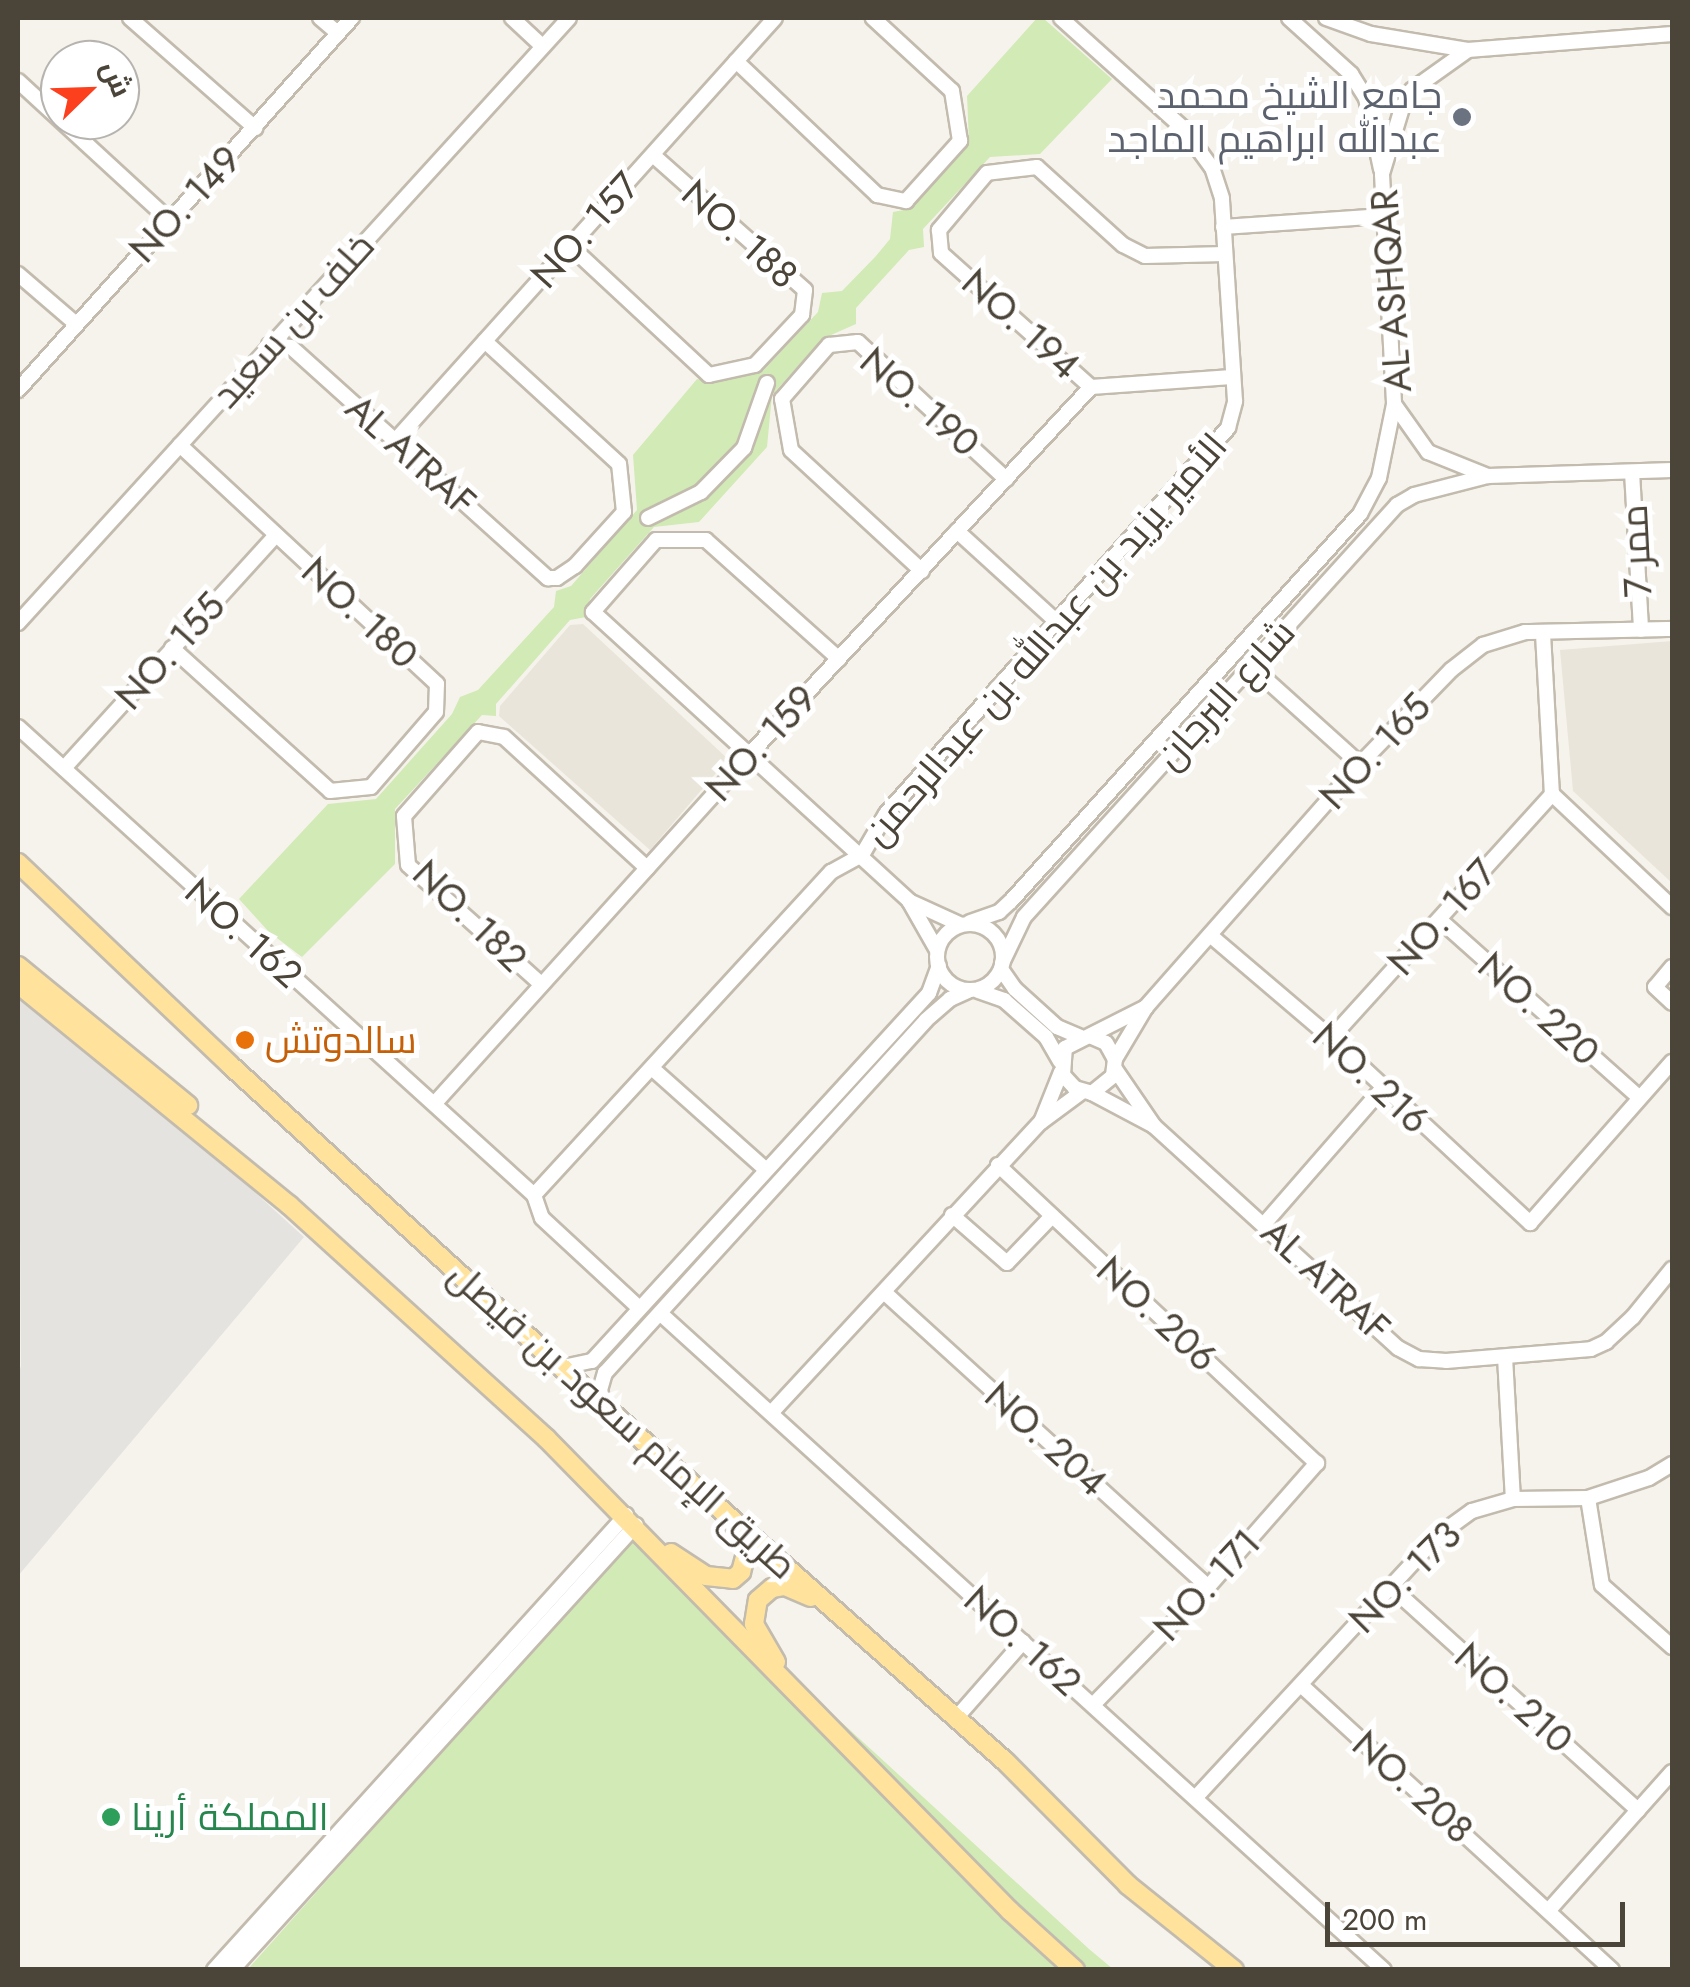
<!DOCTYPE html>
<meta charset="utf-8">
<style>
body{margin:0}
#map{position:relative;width:1690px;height:1987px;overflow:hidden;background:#f6f3ec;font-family:Jost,Cairo,sans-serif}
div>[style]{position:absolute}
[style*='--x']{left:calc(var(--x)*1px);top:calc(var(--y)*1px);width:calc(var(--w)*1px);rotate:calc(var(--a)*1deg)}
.residential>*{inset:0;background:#eae5da}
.green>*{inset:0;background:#d2eab5}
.parking>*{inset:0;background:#e5e3e0}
.roads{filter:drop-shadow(2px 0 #c2bbae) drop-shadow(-2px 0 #c2bbae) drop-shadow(0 2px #c2bbae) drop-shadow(0 -2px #c2bbae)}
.minor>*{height:14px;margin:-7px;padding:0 7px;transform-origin:7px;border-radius:7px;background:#fff}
.minor>.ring{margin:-7px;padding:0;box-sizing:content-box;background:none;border:14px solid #fff;border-radius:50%}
.major>*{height:18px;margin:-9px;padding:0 9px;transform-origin:9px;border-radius:9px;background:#ffe39c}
.dots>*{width:28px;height:28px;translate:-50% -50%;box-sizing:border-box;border:5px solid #fff;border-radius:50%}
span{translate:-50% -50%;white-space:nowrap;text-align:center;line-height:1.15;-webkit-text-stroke:10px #fff;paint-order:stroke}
.worship-label{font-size:38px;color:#5b616d}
.right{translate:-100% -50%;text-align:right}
.street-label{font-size:38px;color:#4b4439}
.food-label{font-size:38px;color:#c56008}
.left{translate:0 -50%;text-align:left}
.leisure-label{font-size:38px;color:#27864d}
.frame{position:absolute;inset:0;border:20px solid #4b4439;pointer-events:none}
.north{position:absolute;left:40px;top:40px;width:100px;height:100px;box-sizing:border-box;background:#fff;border:2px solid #b7b4b0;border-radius:50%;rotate:67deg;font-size:28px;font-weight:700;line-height:40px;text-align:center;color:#4b4439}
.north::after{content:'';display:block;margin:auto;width:35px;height:45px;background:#fc3f1d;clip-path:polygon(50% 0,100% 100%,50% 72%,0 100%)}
.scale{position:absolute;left:1325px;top:1902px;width:300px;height:45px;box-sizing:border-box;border:5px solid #4b4439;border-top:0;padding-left:12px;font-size:30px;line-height:35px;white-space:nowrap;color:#4b4439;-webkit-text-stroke:8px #fff;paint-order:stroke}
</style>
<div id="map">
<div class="residential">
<div style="clip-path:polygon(583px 624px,728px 759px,650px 850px,499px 716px,500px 706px,570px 625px)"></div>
<div style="clip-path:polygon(1672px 641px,1672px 883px,1573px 791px,1560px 650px)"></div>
</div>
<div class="green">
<div style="clip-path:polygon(1037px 18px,1043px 18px,1112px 79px,1040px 154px,990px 157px,923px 229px,924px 247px,909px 250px,856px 308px,856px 324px,822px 339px,772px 395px,767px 447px,699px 522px,654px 527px,590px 599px,586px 617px,570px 620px,496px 704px,496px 716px,482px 715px,395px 809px,395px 864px,302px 957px,269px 932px,239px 899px,328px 804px,376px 799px,452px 714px,460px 697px,478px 690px,554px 607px,556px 591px,571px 586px,637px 510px,633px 455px,697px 379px,712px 382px,763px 371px,818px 312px,822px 293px,842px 291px,876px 256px,890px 239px,893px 212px,909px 209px,969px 142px,967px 96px)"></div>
<div style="clip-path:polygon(636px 1534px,1089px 1949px,1113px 1969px,247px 1970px)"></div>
</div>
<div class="parking">
<div style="clip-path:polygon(18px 977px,304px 1237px,18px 1576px,18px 1375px,21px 1366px)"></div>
</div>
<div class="roads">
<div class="minor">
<div style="--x:130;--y:18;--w:167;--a:41.3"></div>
<div style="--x:320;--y:18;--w:23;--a:40"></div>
<div style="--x:512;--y:18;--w:41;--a:43"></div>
<div style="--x:1289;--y:18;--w:84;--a:42.1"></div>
<div style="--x:1351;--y:74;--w:28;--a:58"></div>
<div style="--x:1366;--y:98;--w:73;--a:78.1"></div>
<div style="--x:1326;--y:18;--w:48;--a:19.6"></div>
<div style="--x:1371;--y:34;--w:98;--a:9.4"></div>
<div style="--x:1672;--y:34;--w:205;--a:175.5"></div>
<div style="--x:1468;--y:50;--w:69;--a:144.5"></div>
<div style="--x:1412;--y:90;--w:21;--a:119"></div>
<div style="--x:1402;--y:108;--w:69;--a:106.9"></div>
<div style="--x:1382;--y:174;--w:230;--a:87"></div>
<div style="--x:1394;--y:404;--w:59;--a:54.7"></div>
<div style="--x:1428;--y:452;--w:65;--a:21.8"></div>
<div style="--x:1488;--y:476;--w:184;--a:-1.9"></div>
<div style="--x:736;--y:61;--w:195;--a:43.5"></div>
<div style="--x:877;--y:195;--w:30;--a:12"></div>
<div style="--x:906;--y:201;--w:81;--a:-48"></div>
<div style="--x:960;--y:141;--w:51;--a:-99.1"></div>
<div style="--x:952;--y:91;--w:108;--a:-137.3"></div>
<div style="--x:18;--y:81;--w:207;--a:42.6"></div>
<div style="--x:1223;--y:227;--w:161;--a:-3.9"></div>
<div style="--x:569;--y:245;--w:191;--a:42.9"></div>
<div style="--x:709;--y:375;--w:47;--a:-12.3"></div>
<div style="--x:755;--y:365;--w:69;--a:-46.8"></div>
<div style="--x:802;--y:315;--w:25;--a:-83"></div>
<div style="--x:805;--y:290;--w:203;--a:-138.4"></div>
<div style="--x:1225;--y:254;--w:80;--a:178.6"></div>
<div style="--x:1145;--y:256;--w:25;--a:-153"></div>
<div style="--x:1123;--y:245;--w:116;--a:-137.8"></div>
<div style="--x:1037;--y:167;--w:50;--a:173.2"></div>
<div style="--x:987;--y:173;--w:75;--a:130.1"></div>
<div style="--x:939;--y:230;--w:23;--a:85"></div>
<div style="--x:941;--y:253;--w:201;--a:41.8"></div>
<div style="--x:1091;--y:387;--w:141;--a:-4.1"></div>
<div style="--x:18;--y:274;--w:75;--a:40.7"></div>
<div style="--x:269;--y:345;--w:22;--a:5"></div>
<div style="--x:291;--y:347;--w:346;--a:42"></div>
<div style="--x:548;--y:578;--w:9;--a:0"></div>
<div style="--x:557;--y:578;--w:22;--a:-34"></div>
<div style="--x:575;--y:566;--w:73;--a:-47.8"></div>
<div style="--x:624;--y:512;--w:48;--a:-95.9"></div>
<div style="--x:619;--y:464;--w:182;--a:-137.5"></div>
<div style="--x:18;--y:390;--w:500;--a:-48.1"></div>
<div style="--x:394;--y:442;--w:570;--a:-48.06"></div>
<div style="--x:1632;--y:472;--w:158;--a:86.7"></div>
<div style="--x:648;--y:518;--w:59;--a:-26.1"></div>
<div style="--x:701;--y:492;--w:62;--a:-45.7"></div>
<div style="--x:744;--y:448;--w:69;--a:-70.5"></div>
<div style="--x:957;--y:531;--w:135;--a:42.3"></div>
<div style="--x:922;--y:571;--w:178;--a:-137.3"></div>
<div style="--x:791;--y:450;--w:52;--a:-100"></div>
<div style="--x:782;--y:399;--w:72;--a:-49"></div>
<div style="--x:829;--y:345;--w:29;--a:-6"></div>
<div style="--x:858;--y:342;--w:202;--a:42.8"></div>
<div style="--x:18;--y:623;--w:818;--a:-47.67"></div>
<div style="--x:1543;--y:634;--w:160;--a:86.8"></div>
<div style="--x:1552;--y:794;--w:165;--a:43.3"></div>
<div style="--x:172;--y:648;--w:213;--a:42.1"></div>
<div style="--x:330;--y:791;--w:41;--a:-5.6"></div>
<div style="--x:371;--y:787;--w:99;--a:-49.1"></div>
<div style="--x:436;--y:712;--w:28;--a:-88"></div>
<div style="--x:437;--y:684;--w:351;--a:-137.1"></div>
<div style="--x:839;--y:659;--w:178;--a:-138.2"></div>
<div style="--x:706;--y:540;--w:50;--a:180"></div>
<div style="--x:656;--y:540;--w:96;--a:131.2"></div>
<div style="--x:593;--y:612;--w:428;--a:42.4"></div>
<div style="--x:1251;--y:666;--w:147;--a:42"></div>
<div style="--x:18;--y:727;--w:697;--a:42.21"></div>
<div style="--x:534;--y:1195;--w:24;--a:71"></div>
<div style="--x:542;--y:1218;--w:131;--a:42.8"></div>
<div style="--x:64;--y:768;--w:315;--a:-47.7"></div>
<div style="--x:1440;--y:920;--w:266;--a:41.7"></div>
<div style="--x:970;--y:922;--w:31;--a:-19"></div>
<div style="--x:999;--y:912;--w:16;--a:-43"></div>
<div style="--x:1011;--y:901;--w:521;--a:-47.96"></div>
<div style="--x:1360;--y:514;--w:41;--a:-62.2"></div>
<div style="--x:1379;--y:478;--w:76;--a:-78.5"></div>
<div class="ring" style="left:937px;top:924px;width:52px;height:52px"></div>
<div style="--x:1210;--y:935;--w:159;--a:40.4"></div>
<div style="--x:1331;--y:1038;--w:272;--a:42.9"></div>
<div style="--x:1530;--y:1223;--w:215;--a:-48.6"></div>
<div style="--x:937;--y:950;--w:56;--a:-119.7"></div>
<div style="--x:909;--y:901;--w:55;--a:24.7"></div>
<div style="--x:1002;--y:963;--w:51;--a:-64.4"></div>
<div style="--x:1024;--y:917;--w:556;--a:-47.84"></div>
<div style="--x:1397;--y:505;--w:20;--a:-30"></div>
<div style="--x:1414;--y:495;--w:72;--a:-14.4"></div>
<div style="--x:1672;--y:967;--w:26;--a:130"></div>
<div style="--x:1655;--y:987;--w:23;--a:43"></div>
<div style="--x:1001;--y:969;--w:24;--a:55"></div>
<div style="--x:1015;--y:989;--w:57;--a:42.1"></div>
<div style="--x:1057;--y:1027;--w:25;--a:23"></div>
<div style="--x:541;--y:984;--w:178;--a:-138.2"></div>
<div style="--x:408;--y:865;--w:49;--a:-94.7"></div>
<div style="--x:404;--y:816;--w:112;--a:-48.6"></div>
<div style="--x:478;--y:732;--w:26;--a:11"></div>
<div style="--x:504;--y:737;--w:194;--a:42.5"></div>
<div style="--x:978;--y:991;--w:28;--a:19"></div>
<div style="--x:1004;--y:1000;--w:56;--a:41.4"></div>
<div style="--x:1046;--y:1037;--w:28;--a:60"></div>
<div style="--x:1146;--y:1007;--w:324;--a:-48.6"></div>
<div style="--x:1360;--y:764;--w:131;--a:-45.9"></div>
<div style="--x:1451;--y:670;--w:41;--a:-38"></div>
<div style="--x:1483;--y:645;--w:44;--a:-17.2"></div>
<div style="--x:1525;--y:632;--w:147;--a:-1.2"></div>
<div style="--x:1090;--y:1036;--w:17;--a:24"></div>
<div style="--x:1106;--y:1043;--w:18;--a:61"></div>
<div style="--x:1115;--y:1059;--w:17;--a:97"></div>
<div style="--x:1113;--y:1076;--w:27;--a:141"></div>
<div style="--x:1092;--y:1093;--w:18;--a:-164"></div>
<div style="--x:1075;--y:1088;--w:18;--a:-133"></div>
<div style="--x:1063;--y:1075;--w:27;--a:-86"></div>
<div style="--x:1065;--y:1048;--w:91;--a:-26.8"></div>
<div style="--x:1146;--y:1007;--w:61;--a:120.8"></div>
<div style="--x:1331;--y:1038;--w:329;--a:-47.8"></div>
<div style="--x:654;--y:1070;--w:149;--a:41.7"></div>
<div style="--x:1092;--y:1093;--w:70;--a:28"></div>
<div style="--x:1154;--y:1126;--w:69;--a:-124.4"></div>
<div style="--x:435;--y:1103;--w:470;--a:-47.9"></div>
<div style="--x:750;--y:754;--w:501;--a:-47.1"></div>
<div style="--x:1041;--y:1122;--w:52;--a:-36.4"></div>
<div style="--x:1154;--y:1126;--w:330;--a:42.3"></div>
<div style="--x:1398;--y:1348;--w:24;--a:28"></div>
<div style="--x:1419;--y:1359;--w:27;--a:4"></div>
<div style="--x:1446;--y:1361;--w:145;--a:-4.7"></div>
<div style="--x:1591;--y:1349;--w:17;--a:-25"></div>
<div style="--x:1606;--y:1342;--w:37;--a:-43"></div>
<div style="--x:1633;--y:1317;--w:62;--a:-50.9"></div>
<div style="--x:998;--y:1165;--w:437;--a:43.1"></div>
<div style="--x:1317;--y:1463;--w:165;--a:131.3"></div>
<div style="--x:1208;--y:1587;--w:163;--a:134.3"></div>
<div style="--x:534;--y:1195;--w:439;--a:-47.4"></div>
<div style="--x:831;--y:872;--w:35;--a:-29"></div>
<div style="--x:862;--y:855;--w:48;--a:-59.7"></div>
<div style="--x:886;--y:814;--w:516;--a:-48.46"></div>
<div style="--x:1228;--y:428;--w:28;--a:-75"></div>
<div style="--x:1235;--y:401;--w:203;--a:-93.7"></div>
<div style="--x:1222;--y:198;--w:32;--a:-108"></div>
<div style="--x:1212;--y:168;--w:49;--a:-125.9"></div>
<div style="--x:1183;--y:128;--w:164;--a:-138"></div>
<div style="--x:952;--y:1215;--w:73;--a:41.1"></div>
<div style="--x:1007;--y:1263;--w:65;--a:-46.2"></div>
<div style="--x:1265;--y:1223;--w:178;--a:-48.9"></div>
<div style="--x:884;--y:1292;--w:438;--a:42.3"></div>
<div style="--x:661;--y:1314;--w:976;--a:42.22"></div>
<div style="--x:1505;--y:1357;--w:142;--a:86.8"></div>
<div style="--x:563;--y:1367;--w:30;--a:-12"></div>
<div style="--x:592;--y:1361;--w:499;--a:-47.5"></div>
<div style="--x:929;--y:993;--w:29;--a:-70"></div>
<div style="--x:604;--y:1405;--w:16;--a:-105"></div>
<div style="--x:600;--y:1390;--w:18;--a:-74"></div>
<div style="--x:605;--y:1373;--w:477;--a:-47.7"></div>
<div style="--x:926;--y:1020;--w:32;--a:-41"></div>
<div style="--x:950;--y:999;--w:20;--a:-24"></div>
<div style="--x:772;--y:1412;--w:396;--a:-47.2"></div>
<div style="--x:1041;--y:1122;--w:54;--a:-68.2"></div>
<div style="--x:1588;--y:1498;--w:88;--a:80.9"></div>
<div style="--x:1602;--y:1585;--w:94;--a:41.5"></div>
<div style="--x:1391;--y:1587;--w:333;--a:42.1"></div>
<div style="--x:1301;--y:1685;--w:422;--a:42.5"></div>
<div style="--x:957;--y:1717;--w:100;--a:-48.7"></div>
<div style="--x:1197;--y:1796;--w:357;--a:-47.2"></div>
<div style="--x:1440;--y:1534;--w:39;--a:-36"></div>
<div style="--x:1472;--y:1511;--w:43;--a:-16.3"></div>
<div style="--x:1513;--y:1499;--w:75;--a:-0.8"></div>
<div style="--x:1588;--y:1498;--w:64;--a:-18.2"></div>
<div style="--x:1649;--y:1478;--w:27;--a:-31"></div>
<div style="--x:1549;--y:1910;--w:185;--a:-48.3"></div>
<div style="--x:214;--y:1970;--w:614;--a:-47.84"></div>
<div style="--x:232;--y:1970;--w:601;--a:-47.76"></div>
</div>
<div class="major">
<div style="--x:18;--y:863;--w:293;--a:43.6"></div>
<div style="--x:230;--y:1065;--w:506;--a:42.36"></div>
<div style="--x:604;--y:1406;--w:537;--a:41.53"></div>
<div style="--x:1006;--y:1762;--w:173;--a:45.2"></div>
<div style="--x:1128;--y:1885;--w:136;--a:38.7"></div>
<div style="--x:18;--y:966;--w:220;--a:39.3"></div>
<div style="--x:18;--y:984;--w:350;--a:39.2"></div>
<div style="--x:289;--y:1205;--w:347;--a:42.2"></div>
<div style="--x:546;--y:1438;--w:663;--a:45.55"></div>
<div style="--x:1010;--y:1911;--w:88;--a:42.2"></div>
<div style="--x:671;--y:1553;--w:42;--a:33.3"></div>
<div style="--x:706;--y:1576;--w:27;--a:6"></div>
<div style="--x:733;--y:1579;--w:11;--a:-41"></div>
<div style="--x:741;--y:1572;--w:23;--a:-75"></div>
<div style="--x:747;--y:1550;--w:25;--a:-117"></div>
<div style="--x:776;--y:1662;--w:44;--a:-120.1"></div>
<div style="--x:754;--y:1624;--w:24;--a:-81"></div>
<div style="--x:758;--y:1600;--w:18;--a:-41"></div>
<div style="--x:772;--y:1588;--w:13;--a:-9"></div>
<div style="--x:785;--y:1586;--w:28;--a:23"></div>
</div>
</div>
<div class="dots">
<div style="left:1462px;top:117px;background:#6b7280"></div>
<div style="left:245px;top:1040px;background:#e8710a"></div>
<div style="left:111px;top:1817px;background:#2e9e5b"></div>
</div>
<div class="worship-label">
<span class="right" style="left:1442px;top:117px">جامع الشيخ محمد<br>عبدالله ابراهيم الماجد</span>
</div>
<div class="street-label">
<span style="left:185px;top:204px;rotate:-47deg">NO. 149</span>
<span style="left:585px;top:230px;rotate:-48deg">NO. 157</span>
<span style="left:740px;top:234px;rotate:42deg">NO. 188</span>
<span style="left:1391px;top:291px;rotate:-94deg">AL ASHQAR</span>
<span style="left:293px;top:320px;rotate:-48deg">خلف بن سعيد</span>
<span style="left:1021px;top:324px;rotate:42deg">NO. 194</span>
<span style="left:920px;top:402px;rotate:41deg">NO. 190</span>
<span style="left:411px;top:455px;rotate:42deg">AL ATRAF</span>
<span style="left:1636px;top:551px;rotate:-93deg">ممر 7</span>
<span style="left:360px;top:613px;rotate:43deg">NO. 180</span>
<span style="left:1045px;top:639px;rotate:-49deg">الأمير يزيد بن عبدالله بن عبدالرحمن</span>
<span style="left:170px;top:651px;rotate:-48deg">NO. 155</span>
<span style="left:1225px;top:694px;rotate:-48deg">شارع البرجان</span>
<span style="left:761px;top:743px;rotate:-47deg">NO. 159</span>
<span style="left:1375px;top:751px;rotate:-47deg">NO. 165</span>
<span style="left:470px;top:916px;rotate:44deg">NO. 182</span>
<span style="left:1442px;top:917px;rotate:-48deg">NO. 167</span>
<span style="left:244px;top:933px;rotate:42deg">NO. 162</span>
<span style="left:1539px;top:1009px;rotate:42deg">NO. 220</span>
<span style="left:1371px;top:1078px;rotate:43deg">NO. 216</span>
<span style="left:1326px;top:1280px;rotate:43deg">AL ATRAF</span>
<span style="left:1157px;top:1314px;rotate:43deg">NO. 206</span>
<span style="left:623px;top:1420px;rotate:42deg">طريق الإمام سعود بن فيصل</span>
<span style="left:1046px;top:1439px;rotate:42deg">NO. 204</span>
<span style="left:1405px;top:1577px;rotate:-45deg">NO. 173</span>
<span style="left:1207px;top:1585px;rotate:-47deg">NO. 171</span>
<span style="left:1023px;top:1641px;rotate:42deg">NO. 162</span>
<span style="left:1514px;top:1698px;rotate:42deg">NO. 210</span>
<span style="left:1413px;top:1787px;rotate:42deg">NO. 208</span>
</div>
<div class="food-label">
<span class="left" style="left:265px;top:1040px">سالدوتش</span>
</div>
<div class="leisure-label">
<span class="left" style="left:131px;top:1817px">المملكة أرينا</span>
</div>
<div class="frame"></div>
<div class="north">ش</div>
<div class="scale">200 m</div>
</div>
